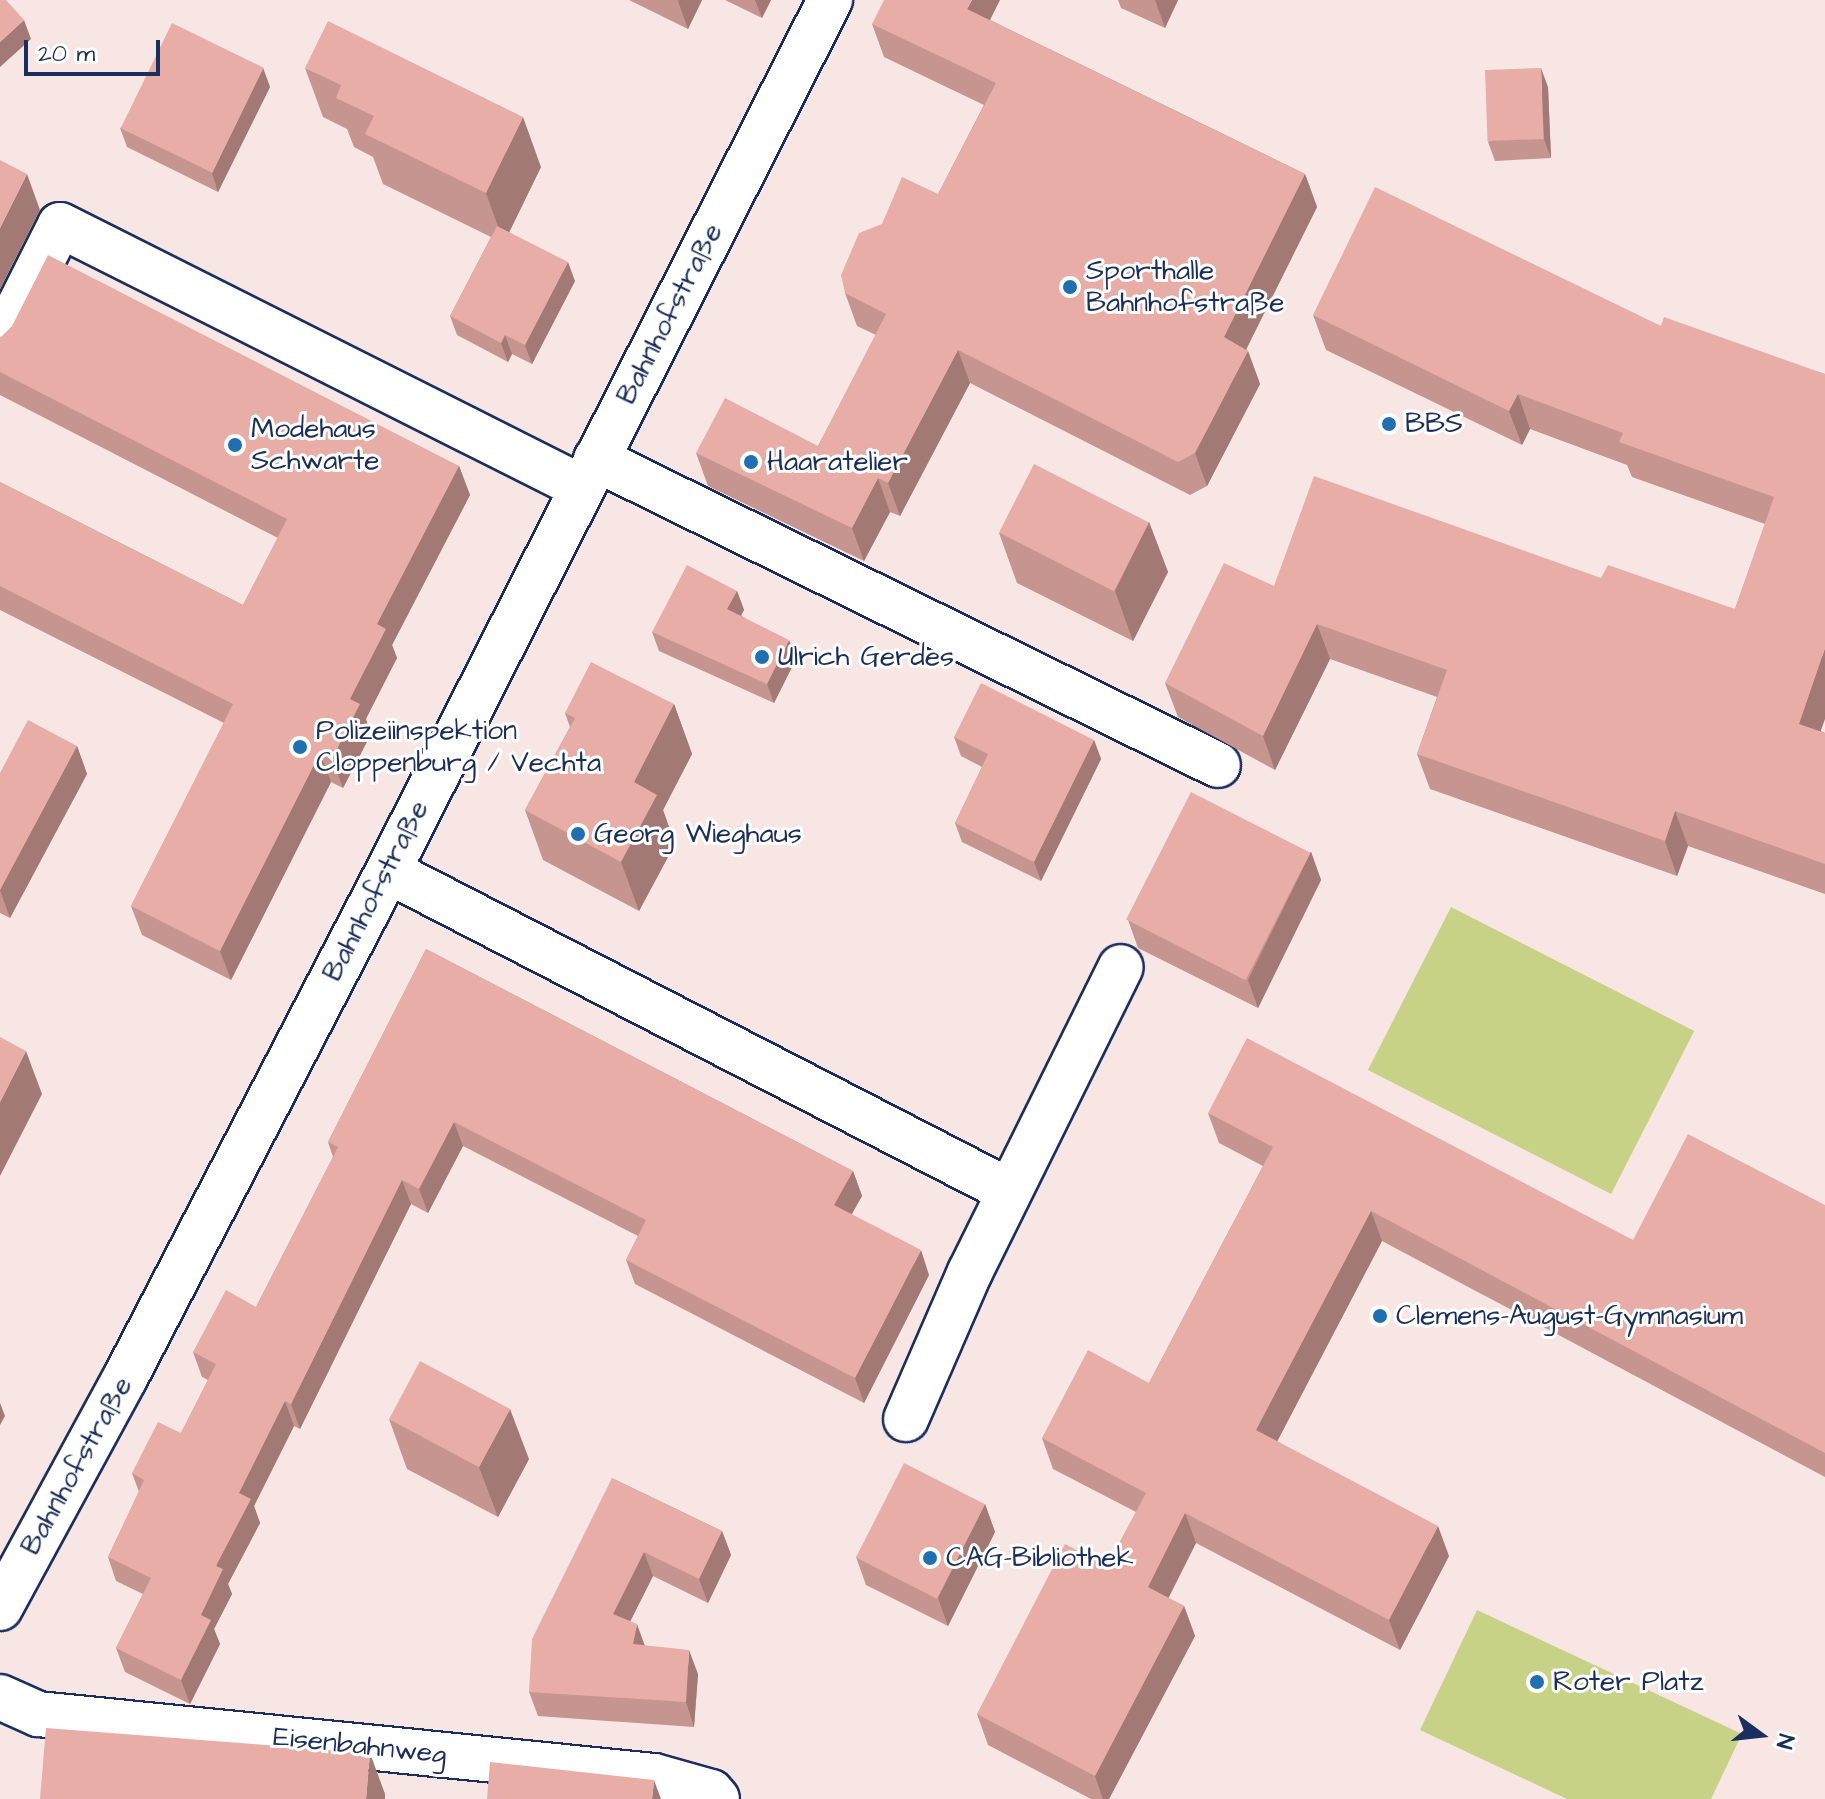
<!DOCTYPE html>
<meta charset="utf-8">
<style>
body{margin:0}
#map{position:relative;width:1825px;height:1799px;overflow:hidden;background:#f8e6e4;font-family:"Architects Daughter",sans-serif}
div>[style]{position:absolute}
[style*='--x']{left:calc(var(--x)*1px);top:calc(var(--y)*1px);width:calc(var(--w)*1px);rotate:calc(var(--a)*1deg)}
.green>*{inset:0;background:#c7d286;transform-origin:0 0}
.roads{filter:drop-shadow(2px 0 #1b2f5e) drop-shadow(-2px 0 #1b2f5e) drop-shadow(0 2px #1b2f5e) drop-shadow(0 -2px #1b2f5e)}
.minor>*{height:44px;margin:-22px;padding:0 22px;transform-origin:22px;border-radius:22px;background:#fff}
.wall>*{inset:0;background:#c7958f}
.shaded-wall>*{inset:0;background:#a27974}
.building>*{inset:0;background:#e7ada6;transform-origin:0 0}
.dots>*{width:22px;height:22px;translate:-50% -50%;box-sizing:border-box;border:4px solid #fff;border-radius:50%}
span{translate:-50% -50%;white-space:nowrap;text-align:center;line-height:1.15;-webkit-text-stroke:6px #fff;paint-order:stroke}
.poi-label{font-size:28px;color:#1b2f5e}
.left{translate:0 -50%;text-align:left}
.street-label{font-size:28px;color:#1b2f5e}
.north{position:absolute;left:1721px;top:1695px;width:80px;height:80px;-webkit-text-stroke:6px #fff;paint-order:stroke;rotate:105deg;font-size:22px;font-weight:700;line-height:32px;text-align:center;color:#1b2f5e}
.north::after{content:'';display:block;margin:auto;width:28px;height:36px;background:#1b2f5e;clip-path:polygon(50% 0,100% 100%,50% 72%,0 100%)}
.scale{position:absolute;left:24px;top:40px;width:136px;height:36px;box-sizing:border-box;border:4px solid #1b2f5e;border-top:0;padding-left:10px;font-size:24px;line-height:28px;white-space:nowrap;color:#1b2f5e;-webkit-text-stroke:6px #fff;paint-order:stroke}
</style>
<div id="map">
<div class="green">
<div style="left:1451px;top:907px;width:273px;height:183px;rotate:27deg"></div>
<div style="clip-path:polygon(1477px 1610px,1742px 1734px,1711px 1799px,1567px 1799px,1420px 1730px)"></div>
</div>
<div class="roads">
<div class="minor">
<div style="--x:0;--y:344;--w:133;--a:-63.2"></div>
<div style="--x:60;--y:225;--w:583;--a:26.7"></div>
<div style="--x:596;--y:459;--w:693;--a:26.2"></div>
<div style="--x:388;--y:871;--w:699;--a:27.26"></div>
<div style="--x:906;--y:1419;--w:160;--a:-66.5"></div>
<div style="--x:970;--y:1272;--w:340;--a:-63.7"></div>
<div style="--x:0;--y:1608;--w:262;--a:-61.5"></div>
<div style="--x:125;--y:1378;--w:571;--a:-62.58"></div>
<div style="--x:388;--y:871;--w:977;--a:-63.09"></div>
<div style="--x:0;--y:1697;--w:42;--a:24.1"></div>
<div style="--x:38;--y:1714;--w:619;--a:5.75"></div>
<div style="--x:654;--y:1776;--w:59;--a:15.7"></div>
<div style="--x:711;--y:1792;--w:9;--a:49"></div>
</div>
</div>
<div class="wall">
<div style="clip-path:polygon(629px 0,702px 0,688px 29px)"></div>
<div style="clip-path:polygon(725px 0,771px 0,762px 18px)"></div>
<div style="clip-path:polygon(1118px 0,1178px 0,1165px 28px,1121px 8px)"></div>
<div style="clip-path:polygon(990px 20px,1305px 174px,1317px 207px,1246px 349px,1248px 351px,1260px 384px,1207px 486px,1190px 495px,970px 383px,900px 516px,890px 512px,864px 561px,708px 486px,696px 453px,818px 446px,876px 335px,857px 326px,845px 293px,882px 224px,938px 194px,984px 105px,884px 57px,872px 24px)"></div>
<div style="clip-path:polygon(263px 68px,270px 87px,218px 192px,127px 147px,120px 128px)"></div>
<div style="clip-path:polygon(305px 68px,541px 167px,509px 232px,575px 281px,532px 364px,512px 354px,508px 362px,457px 335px,450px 316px,491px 237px,383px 184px,373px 157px,354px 147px,347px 129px,323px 117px)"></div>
<div style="clip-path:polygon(1548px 87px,1551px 158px,1495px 161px,1488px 142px)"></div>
<div style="clip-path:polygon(1313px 315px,1661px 326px,1825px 374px,1821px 731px,1825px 733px,1825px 894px,1688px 846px,1677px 876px,1430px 789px,1417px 754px,1437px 697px,1330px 659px,1275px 770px,1178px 717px,1165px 683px,1274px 586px,1601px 578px,1735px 609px,1765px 524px,1632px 477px,1627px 465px,1530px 429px,1522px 445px,1326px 350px)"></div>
<div style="clip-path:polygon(0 337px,459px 466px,470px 495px,392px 645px,397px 658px,365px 719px,371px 734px,343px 788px,331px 782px,231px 980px,142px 935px,131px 906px,224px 723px,0 610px,0 482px,243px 605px,278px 538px,0 395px)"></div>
<div style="clip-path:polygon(1149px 522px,1168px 572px,1133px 641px,1017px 583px,999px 533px)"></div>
<div style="clip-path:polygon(737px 591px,744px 610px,741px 615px,796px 659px,774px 703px,659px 651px,652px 632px)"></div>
<div style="clip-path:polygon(674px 704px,692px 754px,663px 810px,675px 844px,639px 911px,543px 860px,525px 810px,570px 727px,565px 713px)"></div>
<div style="clip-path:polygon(954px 737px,1094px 740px,1101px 759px,1041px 881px,962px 842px,955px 823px,982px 767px,961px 756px)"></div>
<div style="clip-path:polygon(77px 746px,87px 774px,10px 918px,0 913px,0 773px)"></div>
<div style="clip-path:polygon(1311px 852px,1321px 880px,1258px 1008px,1138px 948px,1128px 920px)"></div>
<div style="clip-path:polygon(426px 949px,853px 1171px,862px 1196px,851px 1214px,929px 1275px,864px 1403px,635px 1284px,626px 1260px,638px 1236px,463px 1146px,428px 1213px,411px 1204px,300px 1429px,294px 1426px,254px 1506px,260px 1523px,228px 1584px,232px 1594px,214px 1629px,220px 1644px,190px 1704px,125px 1672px,116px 1648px,143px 1594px,116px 1581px,108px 1557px,139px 1492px,132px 1473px,181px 1433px,208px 1380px,202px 1377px,193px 1352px,256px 1307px,333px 1157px,328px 1142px)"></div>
<div style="clip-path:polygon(1208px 1113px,1633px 1240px,1825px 1205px,1825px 1477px,1382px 1241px,1277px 1441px,1449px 1556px,1400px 1650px,1196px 1543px,1168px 1598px,1184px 1606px,1195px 1636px,1109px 1799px,1091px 1799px,988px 1745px,977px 1714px,1107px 1566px,1136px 1512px,1053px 1469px,1042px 1438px,1149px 1383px,1263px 1166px,1219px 1143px)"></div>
<div style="clip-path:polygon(389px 1419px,529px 1459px,498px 1517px,407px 1469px)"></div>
<div style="clip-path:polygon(612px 1478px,722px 1531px,731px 1555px,708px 1603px,653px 1576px,630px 1621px,644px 1645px,698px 1674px,694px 1727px,538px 1716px,529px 1692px)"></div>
<div style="clip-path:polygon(985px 1504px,995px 1532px,948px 1626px,866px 1585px,856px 1557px)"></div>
</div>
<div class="shaded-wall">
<div style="clip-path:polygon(679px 0,702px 0,688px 29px,678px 1px)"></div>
<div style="clip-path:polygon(755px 0,771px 0,762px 18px)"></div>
<div style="clip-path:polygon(972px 0,1000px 0,979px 42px,967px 9px)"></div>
<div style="clip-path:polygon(1155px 0,1178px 0,1165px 28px)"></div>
<div style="clip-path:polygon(24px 20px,31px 39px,0 67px,0 42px)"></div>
<div style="clip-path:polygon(263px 68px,270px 87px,218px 192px,212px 173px)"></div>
<div style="clip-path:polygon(1541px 68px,1548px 87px,1551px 158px,1544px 139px)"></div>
<div style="clip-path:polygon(523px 117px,541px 167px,504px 243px,486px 193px)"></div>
<div style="clip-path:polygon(27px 174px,40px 210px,0 289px,0 228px)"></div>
<div style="clip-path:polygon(1305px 174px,1317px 207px,1236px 370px,1224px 337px)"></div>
<div style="clip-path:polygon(568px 262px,575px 281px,532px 364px,525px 345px)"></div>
<div style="clip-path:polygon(505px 335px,512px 354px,508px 362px,501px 343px)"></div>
<div style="clip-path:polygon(958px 350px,970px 383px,900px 516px,888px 483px)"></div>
<div style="clip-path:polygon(1248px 351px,1260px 384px,1207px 486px,1195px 453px)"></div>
<div style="clip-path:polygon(1518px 394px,1530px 429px,1522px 445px,1509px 411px)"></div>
<div style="clip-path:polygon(459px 466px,470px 495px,392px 645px,397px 658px,366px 719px,371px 734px,343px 788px,332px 759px,350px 699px,377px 624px)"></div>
<div style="clip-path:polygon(878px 478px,890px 512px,864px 561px,852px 528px)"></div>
<div style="clip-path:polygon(1149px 522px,1168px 572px,1133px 641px,1115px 591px)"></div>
<div style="clip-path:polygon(737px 591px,744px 610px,734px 628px,727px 609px)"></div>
<div style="clip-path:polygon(1317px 624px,1330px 659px,1275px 770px,1263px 736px)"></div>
<div style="clip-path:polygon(789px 640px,796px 659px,774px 703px,767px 684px)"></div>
<div style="clip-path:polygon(1825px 648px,1825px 719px,1811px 758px,1799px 724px)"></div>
<div style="clip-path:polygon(674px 704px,692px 754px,663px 810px,675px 844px,639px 911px,621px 862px,634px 782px)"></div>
<div style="clip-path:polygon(1094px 740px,1101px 759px,1041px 881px,1034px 862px)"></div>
<div style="clip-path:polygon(77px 746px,87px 774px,10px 918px,0 890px)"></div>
<div style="clip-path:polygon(320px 753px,331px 782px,231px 980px,220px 951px)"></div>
<div style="clip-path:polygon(1675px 811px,1688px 846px,1677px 876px,1665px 841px)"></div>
<div style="clip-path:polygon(1311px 852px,1321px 880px,1258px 1008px,1248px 980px)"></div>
<div style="clip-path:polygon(26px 1051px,42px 1094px,0 1176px,0 1102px)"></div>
<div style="clip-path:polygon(454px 1122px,463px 1146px,428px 1213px,419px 1189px)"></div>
<div style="clip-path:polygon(853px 1171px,862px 1196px,843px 1230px,834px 1205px)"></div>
<div style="clip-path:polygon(402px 1180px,411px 1204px,300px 1429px,291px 1404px)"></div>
<div style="clip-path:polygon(1371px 1211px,1382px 1241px,1267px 1461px,1256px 1430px)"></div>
<div style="clip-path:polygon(921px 1250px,929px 1275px,864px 1403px,855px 1378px)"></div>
<div style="clip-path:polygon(285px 1401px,294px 1426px,254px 1506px,260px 1523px,228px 1584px,232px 1594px,214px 1629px,220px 1644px,190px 1704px,181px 1680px,201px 1615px,239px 1493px)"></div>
<div style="clip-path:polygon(0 1403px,5px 1416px,0 1425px)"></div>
<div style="clip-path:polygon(510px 1409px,529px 1459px,498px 1517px,479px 1467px)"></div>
<div style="clip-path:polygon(985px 1504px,995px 1532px,948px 1626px,938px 1598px)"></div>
<div style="clip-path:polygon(1185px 1513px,1196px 1543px,1159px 1617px,1148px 1587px)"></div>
<div style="clip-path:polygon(1438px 1526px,1449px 1556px,1400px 1650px,1389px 1620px)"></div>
<div style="clip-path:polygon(722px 1531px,731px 1555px,708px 1603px,699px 1579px)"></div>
<div style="clip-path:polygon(644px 1552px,653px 1576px,622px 1638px,613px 1614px)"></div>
<div style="clip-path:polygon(1184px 1606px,1195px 1636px,1109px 1799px,1103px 1799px,1095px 1776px)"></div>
<div style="clip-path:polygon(637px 1624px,646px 1649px,633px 1644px)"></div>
<div style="clip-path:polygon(689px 1650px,698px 1674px,694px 1727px,686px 1702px)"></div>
<div style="clip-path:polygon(370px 1753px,385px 1794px,385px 1799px,366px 1799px)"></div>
<div style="clip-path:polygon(654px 1780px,661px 1799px,652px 1799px)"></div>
</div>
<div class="building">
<div style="clip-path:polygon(0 0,6px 0,24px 20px,0 42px)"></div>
<div style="clip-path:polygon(884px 0,972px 0,967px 9px,1305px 174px,1224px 337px,1248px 351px,1195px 453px,1178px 462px,958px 350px,888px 483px,878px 478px,852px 528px,696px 453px,725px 398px,818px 446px,886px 314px,845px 293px,841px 275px,859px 233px,882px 224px,902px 177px,938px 194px,996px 83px,872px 24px)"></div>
<div style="clip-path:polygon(328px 21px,523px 117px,486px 193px,365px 134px,374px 116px,336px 98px,341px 85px,305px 68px)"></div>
<div style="left:172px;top:23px;width:102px;height:117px;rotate:26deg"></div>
<div style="left:1541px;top:68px;width:71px;height:56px;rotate:88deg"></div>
<div style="clip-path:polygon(0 160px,27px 174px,0 228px)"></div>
<div style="clip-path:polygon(1375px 187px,1661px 326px,1664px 317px,1825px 374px,1825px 648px,1799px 724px,1825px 733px,1825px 864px,1675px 811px,1665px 841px,1417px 754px,1447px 670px,1317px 624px,1263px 736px,1165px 683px,1224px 563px,1274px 586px,1314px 476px,1601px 578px,1608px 565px,1735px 609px,1774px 497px,1619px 442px,1623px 433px,1518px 394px,1509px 411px,1313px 315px)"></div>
<div style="clip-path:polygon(497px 226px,568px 262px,525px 345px,505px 335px,501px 343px,450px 316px)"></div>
<div style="clip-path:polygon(48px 255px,459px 466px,377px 624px,386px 629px,350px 699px,360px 704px,332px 759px,320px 753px,220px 951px,131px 906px,233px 704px,0 586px,0 482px,243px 605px,287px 519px,0 372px,0 337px,2px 336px,12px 326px)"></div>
<div style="left:1034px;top:464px;width:129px;height:77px;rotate:27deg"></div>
<div style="clip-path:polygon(687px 565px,737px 591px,727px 609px,789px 640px,767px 684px,652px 632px)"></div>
<div style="clip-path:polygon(591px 662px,674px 704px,634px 782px,657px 795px,621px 862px,525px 810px,575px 718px,565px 713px)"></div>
<div style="clip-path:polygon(981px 683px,1094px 740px,1034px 862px,955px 823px,988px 754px,954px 737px)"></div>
<div style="clip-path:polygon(28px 720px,77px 746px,0 890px,0 773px)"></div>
<div style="left:1191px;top:792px;width:134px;height:143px;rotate:27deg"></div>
<div style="clip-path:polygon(426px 949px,853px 1171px,834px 1205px,921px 1250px,855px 1378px,626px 1260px,646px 1220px,454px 1122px,419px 1189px,402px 1180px,291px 1404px,285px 1401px,239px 1493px,251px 1499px,216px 1566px,223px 1569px,201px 1615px,211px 1620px,181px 1680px,116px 1648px,151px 1578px,108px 1557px,144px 1480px,132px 1473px,158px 1422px,181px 1433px,216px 1364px,193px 1352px,226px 1290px,256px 1307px,338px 1147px,328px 1142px)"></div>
<div style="clip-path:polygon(0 1037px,26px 1051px,0 1102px)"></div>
<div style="clip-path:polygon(1247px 1038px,1633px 1240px,1688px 1134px,1825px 1205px,1825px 1453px,1371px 1211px,1256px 1430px,1438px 1526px,1389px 1620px,1185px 1513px,1148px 1587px,1184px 1606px,1095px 1776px,977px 1714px,1065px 1544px,1107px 1566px,1146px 1493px,1042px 1438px,1088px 1350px,1149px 1383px,1273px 1147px,1208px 1113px)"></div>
<div style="left:420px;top:1361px;width:102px;height:66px;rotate:28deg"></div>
<div style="left:904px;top:1463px;width:91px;height:106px;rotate:27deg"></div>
<div style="clip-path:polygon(612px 1478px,722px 1531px,699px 1579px,644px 1552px,613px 1614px,637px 1624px,633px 1644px,689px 1650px,686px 1702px,529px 1692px,532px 1639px)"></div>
<div style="clip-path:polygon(46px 1728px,370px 1753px,366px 1799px,40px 1799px)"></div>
<div style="clip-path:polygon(490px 1762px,654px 1780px,652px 1799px,487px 1799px)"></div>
</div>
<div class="dots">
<div style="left:1070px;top:287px;background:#1f6fb2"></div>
<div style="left:1389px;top:424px;background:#1f6fb2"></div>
<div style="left:235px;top:445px;background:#1f6fb2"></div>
<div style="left:751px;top:462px;background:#1f6fb2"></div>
<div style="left:762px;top:657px;background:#1f6fb2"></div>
<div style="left:300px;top:747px;background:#1f6fb2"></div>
<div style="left:578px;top:834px;background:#1f6fb2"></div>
<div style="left:1380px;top:1316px;background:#1f6fb2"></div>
<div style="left:930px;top:1558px;background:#1f6fb2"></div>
<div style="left:1537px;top:1682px;background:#1f6fb2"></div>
</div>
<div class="poi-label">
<span class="left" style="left:1086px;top:287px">Sporthalle<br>Bahnhofstraße</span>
<span class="left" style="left:1405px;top:424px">BBS</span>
<span class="left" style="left:251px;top:445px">Modehaus<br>Schwarte</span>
<span class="left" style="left:767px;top:462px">Haaratelier</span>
<span class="left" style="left:778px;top:657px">Ulrich Gerdes</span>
<span class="left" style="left:316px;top:747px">Polizeiinspektion<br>Cloppenburg / Vechta</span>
<span class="left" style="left:594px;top:834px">Georg Wieghaus</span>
<span class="left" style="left:1396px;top:1316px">Clemens-August-Gymnasium</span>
<span class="left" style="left:946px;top:1558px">CAG-Bibliothek</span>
<span class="left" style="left:1553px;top:1682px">Roter Platz</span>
</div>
<div class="street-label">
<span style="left:670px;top:314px;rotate:-63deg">Bahnhofstraße</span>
<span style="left:376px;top:891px;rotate:-63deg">Bahnhofstraße</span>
<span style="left:77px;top:1466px;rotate:-61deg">Bahnhofstraße</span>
<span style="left:360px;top:1746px;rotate:6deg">Eisenbahnweg</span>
</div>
<div class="north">N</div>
<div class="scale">20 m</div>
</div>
